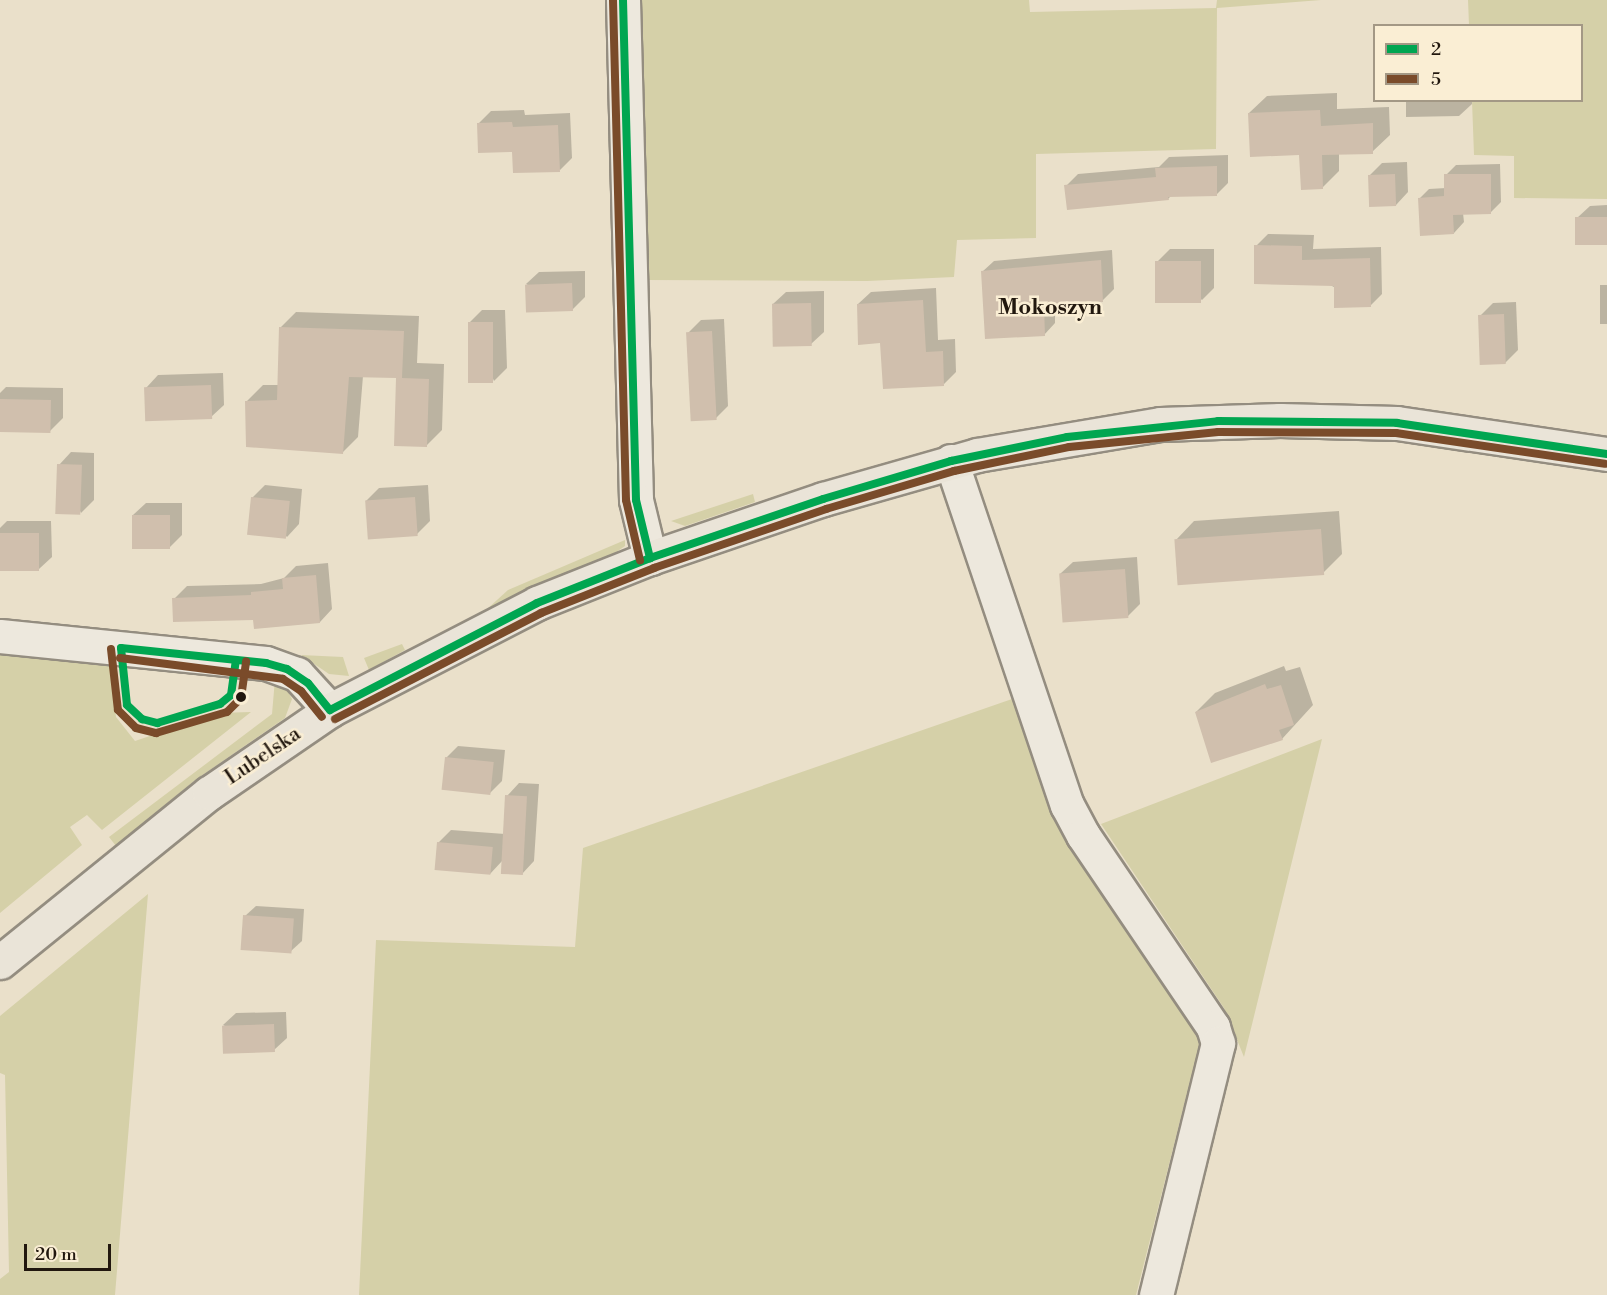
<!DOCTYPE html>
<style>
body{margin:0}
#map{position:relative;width:1607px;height:1295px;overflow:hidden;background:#eae0ca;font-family:"Libre Bodoni",serif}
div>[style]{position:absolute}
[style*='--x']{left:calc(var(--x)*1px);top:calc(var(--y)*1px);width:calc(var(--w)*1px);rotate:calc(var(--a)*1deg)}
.green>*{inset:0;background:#d5d0a8}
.shadow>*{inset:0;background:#0003;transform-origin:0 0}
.building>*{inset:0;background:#d0bfad;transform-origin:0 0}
.roads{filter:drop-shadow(2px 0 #948d80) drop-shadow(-2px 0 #948d80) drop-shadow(0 2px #948d80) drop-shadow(0 -2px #948d80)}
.minor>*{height:33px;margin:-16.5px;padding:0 16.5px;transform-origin:16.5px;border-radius:16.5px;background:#ede8dd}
.major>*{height:33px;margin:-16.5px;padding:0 16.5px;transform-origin:16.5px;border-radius:16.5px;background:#eae4d8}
.bus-1>*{height:8px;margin:-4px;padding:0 4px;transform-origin:4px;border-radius:4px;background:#00a651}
.bus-2>*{height:8px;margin:-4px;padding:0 4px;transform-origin:4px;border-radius:4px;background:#7a4b2a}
.dots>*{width:16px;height:16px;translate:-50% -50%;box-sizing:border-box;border:3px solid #faeed4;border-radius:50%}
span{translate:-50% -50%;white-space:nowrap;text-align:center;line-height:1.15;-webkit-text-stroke:5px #faeed4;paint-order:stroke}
.street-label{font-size:21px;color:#21170e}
.neighbourhood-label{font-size:22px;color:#21170e;font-weight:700}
.legend{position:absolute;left:1373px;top:24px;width:210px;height:78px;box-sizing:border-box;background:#faeed4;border:2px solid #a39885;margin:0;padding:8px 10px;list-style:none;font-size:18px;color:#21170e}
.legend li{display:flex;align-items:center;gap:12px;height:30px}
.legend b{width:30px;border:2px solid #a39885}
.scale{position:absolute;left:24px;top:1244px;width:87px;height:27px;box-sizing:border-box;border:3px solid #21170e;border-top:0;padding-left:8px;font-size:18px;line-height:21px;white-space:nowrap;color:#21170e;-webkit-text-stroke:4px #faeed4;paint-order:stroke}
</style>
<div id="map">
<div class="green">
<div style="clip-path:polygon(635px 0,1029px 0,1030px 12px,1216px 8px,1217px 0,1321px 0,1217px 8px,1216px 149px,1036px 154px,1036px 238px,957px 240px,954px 277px,867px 281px,646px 280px)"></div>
<div style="clip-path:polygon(1468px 0,1607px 0,1607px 199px,1514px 198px,1514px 156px,1474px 155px,1472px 101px,1582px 100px,1582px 26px,1469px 25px)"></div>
<div style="clip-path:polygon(753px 494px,755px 502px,685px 526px,671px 521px)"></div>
<div style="clip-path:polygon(625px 540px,625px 546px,609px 557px,486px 610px,508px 590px)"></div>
<div style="clip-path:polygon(402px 644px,405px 650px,369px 670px,364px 658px)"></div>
<div style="clip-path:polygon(0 649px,110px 661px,116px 717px,135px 741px,218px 713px,251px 712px,102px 830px,87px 815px,70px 827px,82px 845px,0 913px)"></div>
<div style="clip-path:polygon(301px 655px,343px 657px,349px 676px,329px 674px)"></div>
<div style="clip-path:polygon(275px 679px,283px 682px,292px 699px,285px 718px,194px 781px,116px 846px,109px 837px,272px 714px)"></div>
<div style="clip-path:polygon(1012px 699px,1060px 827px,1201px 1038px,1136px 1295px,359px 1295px,376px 940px,575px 947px,583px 848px)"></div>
<div style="clip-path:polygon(1322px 739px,1244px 1057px,1224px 1008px,1101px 824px)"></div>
<div style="clip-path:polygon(148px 894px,115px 1295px,0 1295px,0 1279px,9px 1272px,5px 1075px,0 1073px,0 1016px)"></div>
</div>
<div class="shadow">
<div style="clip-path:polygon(1337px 93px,1337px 109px,1389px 107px,1390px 135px,1372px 152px,1339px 153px,1339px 171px,1322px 188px,1301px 153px,1249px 113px,1267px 96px)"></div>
<div style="clip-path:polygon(1406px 100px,1472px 100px,1472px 104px,1459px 116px,1406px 117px)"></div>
<div style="clip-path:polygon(524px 110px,525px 115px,570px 113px,572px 158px,560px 170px,478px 124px,491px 111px)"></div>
<div style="clip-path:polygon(1228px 155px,1228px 183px,1217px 194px,1172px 195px,1168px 199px,1066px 186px,1078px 174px,1159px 167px,1169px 157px)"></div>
<div style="clip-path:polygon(1407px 162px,1408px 192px,1396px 205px,1369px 176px,1382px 163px)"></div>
<div style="clip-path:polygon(1500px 164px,1501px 202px,1490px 213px,1463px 213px,1464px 222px,1454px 233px,1419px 199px,1429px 189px,1446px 188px,1446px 175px,1456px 165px)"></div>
<div style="clip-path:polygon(1607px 205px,1607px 243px,1577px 218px,1590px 206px)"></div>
<div style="clip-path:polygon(1268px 234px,1314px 235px,1313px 249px,1381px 247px,1382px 294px,1370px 306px,1256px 246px)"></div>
<div style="clip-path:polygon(1170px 249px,1214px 249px,1214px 288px,1202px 300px,1157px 262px)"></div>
<div style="clip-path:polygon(1112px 250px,1114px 289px,1103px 300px,1055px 304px,1055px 323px,1044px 335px,982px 272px,994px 261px)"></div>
<div style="clip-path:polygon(585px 271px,585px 297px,572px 310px,526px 284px,539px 272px)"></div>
<div style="left:1607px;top:285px;width:39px;height:7px;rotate:90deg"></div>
<div style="clip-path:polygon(936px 288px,938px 340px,955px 339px,956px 372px,944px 384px,858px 304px,871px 292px)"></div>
<div style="clip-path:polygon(824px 291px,824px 332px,811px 344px,773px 304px,786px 292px)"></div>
<div style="clip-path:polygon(1516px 302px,1518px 350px,1505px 363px,1480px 316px,1493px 303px)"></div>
<div style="clip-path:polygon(482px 310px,505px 310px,507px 368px,494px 381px,469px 323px)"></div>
<div style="clip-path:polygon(296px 312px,419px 316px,417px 363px,444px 364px,442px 430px,426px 446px,397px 377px,363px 376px,358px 437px,342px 453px,247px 401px,263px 385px,279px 385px,281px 327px)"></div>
<div style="clip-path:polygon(724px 319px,728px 406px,715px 419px,688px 333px,701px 320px)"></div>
<div style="clip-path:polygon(223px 373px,224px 405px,211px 417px,146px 388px,158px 375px)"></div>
<div style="clip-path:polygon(6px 387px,63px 388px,63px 418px,50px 431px,0 431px,0 393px)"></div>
<div style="clip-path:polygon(71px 452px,94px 453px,94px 500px,81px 513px,59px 465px)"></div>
<div style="clip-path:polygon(265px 485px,302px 489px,299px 524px,287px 537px,252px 498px)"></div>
<div style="clip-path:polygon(428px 485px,430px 521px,417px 534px,366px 501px,379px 488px)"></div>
<div style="clip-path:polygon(146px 503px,182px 503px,182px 535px,169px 548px,133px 515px)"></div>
<div style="clip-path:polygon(1339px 511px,1342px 554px,1323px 573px,1175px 541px,1194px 521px)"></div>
<div style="clip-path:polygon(7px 521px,51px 521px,52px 557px,39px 569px,0 570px,0 528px)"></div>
<div style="clip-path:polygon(1137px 557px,1140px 604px,1128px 616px,1060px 574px,1073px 562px)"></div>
<div style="clip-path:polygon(328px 563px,332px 609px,320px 622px,255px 618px,174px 599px,187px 586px,261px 584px,284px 578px,296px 566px)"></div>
<div style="clip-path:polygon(1284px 666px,1286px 671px,1300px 667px,1313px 705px,1282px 739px,1196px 712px,1215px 693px)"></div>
<div style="clip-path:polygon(458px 746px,505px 750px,502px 781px,490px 793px,446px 758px)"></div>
<div style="clip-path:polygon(519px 783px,539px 784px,534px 861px,522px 874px,503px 860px,490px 874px,438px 843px,451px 830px,505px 834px,507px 796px)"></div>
<div style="clip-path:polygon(256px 906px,304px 909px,302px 941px,291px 951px,245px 916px)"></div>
<div style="clip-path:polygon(286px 1012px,287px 1038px,274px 1050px,223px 1025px,236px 1013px)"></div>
</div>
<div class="building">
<div style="clip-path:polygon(1320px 110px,1321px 126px,1373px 123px,1373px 154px,1322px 155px,1323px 189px,1301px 190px,1299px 155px,1250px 157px,1248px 113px)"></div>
<div style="clip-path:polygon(512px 122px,513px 127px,558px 125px,560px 172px,513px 173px,512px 152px,478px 153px,477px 123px)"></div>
<div style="clip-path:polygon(1217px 166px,1217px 196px,1168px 197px,1169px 200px,1067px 210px,1064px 185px,1156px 177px,1155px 168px)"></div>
<div style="left:1395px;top:174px;width:32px;height:27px;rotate:88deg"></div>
<div style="clip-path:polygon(1444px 174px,1491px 174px,1491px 214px,1453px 215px,1454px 234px,1420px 236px,1418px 198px,1444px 196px)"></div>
<div style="left:1607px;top:217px;width:28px;height:32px;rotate:90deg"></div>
<div style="clip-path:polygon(1254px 245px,1302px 246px,1302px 260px,1370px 258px,1371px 307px,1334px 308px,1334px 286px,1254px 284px)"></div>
<div style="clip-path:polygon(1101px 260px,1103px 302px,1044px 306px,1045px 336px,985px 339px,981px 271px)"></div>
<div style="left:1155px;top:261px;width:46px;height:42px"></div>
<div style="left:572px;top:283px;width:28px;height:47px;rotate:88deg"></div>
<div style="clip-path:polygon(923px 300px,926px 352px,943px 351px,944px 386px,883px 389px,880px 343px,858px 345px,857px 304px)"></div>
<div style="left:811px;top:303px;width:43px;height:39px;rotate:89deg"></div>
<div style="left:1504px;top:314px;width:50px;height:26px;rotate:88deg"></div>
<div style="left:468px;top:322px;width:25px;height:61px"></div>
<div style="clip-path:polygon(279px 327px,404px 331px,402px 378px,429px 379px,427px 447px,394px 446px,396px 378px,349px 377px,343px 454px,246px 447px,245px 401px,277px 400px)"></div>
<div style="left:712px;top:331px;width:89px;height:26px;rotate:87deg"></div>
<div style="left:211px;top:385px;width:34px;height:67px;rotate:88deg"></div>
<div style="left:0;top:399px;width:51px;height:33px;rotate:1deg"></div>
<div style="left:57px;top:464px;width:25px;height:50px;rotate:2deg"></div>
<div style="left:251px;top:497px;width:39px;height:38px;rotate:6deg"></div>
<div style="left:415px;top:497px;width:39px;height:50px;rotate:86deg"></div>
<div style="left:132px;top:515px;width:38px;height:34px"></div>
<div style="left:1321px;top:529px;width:46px;height:147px;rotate:86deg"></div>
<div style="left:0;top:533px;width:39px;height:38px"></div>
<div style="left:1125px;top:569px;width:49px;height:66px;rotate:86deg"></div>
<div style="clip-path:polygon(316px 575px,320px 623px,254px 629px,253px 620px,173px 622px,172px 598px,251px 595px,251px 592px,283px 589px,282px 578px)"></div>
<div style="clip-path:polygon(1265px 684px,1267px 689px,1281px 685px,1294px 725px,1279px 730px,1283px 740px,1211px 763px,1195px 712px)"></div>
<div style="left:445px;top:757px;width:49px;height:33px;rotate:6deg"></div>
<div style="left:505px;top:795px;width:22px;height:79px;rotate:3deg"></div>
<div style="left:437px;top:842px;width:56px;height:28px;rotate:5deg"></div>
<div style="left:243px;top:915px;width:51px;height:35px;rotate:4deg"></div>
<div style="left:274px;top:1024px;width:28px;height:52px;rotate:88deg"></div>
</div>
<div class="roads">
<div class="minor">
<div style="--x:623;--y:0;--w:500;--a:88.51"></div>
<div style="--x:636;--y:500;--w:60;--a:76.4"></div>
<div style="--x:951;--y:461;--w:363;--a:71.4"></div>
<div style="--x:1067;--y:805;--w:34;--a:62"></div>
<div style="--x:1083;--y:835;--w:232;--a:55.9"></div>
<div style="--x:1213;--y:1027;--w:17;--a:73"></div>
<div style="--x:1218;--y:1043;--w:260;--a:103.8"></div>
<div style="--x:0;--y:636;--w:267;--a:5.8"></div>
<div style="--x:266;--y:663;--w:33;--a:20"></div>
<div style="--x:297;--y:674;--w:49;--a:47.5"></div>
</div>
<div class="major">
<div style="--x:0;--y:962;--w:269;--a:-39"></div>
<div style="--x:209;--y:793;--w:147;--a:-34.4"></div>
<div style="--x:330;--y:710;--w:233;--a:-27.3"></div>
<div style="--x:537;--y:603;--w:122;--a:-21.7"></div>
<div style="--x:650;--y:558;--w:183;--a:-18.8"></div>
<div style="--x:823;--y:499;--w:160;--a:-15.9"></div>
<div style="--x:977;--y:455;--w:186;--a:-9.6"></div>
<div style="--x:1160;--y:424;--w:120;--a:-1.9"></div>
<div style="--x:1280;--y:420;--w:117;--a:1.5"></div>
<div style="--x:1397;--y:423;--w:212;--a:8.4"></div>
</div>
</div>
<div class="bus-1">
<div style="--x:623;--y:0;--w:500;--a:88.51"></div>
<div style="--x:636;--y:500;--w:60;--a:76.4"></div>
<div style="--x:121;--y:648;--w:146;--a:5.9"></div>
<div style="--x:266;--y:663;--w:22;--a:16"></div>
<div style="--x:287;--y:669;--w:25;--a:34"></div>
<div style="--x:308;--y:683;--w:35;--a:51"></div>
<div style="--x:121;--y:648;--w:57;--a:84"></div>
<div style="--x:127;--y:705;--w:21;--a:43"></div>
<div style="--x:142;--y:719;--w:16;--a:15"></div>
<div style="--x:157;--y:723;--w:66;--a:-16.8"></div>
<div style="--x:220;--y:704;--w:14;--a:-39"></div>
<div style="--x:231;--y:695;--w:35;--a:-82"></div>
<div style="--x:330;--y:710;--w:233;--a:-27.3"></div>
<div style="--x:537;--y:603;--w:122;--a:-21.7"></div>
<div style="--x:650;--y:558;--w:183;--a:-18.8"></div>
<div style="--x:823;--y:499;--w:134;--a:-16.5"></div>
<div style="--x:951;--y:461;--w:118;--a:-11.7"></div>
<div style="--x:1067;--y:437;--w:152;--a:-6"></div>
<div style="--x:1218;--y:421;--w:179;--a:0.6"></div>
<div style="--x:1397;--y:423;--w:212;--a:8.4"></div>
</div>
<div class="bus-2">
<div style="--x:613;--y:0;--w:500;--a:88.51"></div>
<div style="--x:626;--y:500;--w:62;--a:76.9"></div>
<div style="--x:111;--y:649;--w:61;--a:83.5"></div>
<div style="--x:118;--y:710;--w:25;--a:45"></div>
<div style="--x:136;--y:728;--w:21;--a:14"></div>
<div style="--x:156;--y:733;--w:74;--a:-16.5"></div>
<div style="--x:227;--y:712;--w:20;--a:-45"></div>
<div style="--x:241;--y:698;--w:37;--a:-82"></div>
<div style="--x:120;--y:658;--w:164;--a:7.3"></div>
<div style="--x:283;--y:679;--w:22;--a:34"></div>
<div style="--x:301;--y:691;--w:33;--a:51"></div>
<div style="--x:335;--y:719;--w:232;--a:-27.2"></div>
<div style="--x:541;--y:613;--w:122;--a:-21.7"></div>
<div style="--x:654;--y:568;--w:182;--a:-18.9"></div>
<div style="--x:826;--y:509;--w:134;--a:-16.5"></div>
<div style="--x:954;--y:471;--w:117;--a:-11.8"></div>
<div style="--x:1069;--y:447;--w:150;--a:-5.7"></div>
<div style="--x:1218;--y:432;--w:178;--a:0.3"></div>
<div style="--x:1396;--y:433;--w:211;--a:8.4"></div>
</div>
<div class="dots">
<div style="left:241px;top:697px;background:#21170e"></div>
</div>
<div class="street-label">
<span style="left:263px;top:756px;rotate:-34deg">Lubelska</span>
</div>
<div class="neighbourhood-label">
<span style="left:1050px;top:308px">Mokoszyn</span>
</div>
<ul class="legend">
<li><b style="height:8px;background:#00a651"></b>2</li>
<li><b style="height:8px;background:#7a4b2a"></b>5</li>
</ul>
<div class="scale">20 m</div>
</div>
